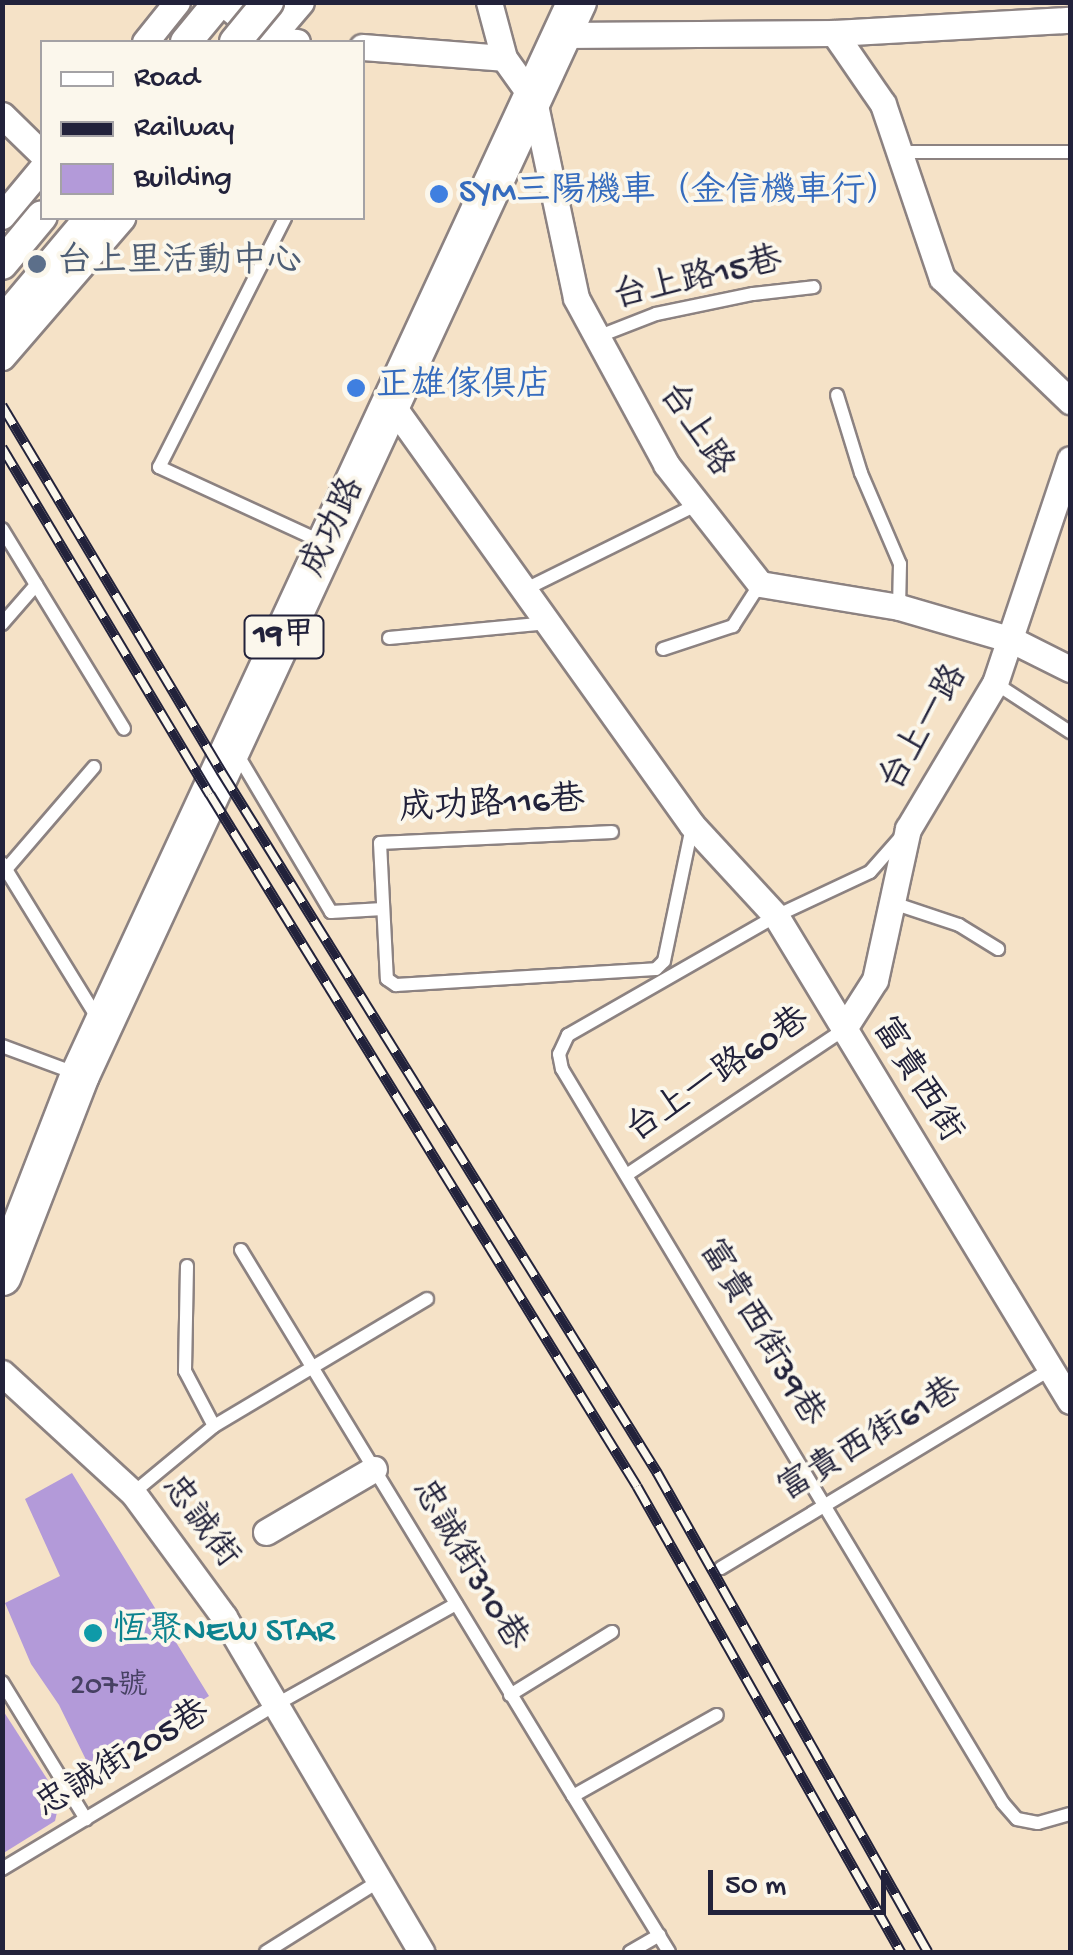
<!DOCTYPE html>
<meta charset="utf-8">
<style>
body{margin:0}
#map{position:relative;width:1073px;height:1955px;overflow:hidden;background:#f5e2c7;font-family:"Gochi Hand","LXGW WenKai TC",sans-serif}
div>[style]{position:absolute}
[style*='--x']{left:calc(var(--x)*1px);top:calc(var(--y)*1px);width:calc(var(--w)*1px);rotate:calc(var(--a)*1deg)}
.building>*{inset:0;background:#b39ad9}
.roads{filter:drop-shadow(2px 0 #8c8281) drop-shadow(-2px 0 #8c8281) drop-shadow(0 2px #8c8281) drop-shadow(0 -2px #8c8281)}
.service>*{height:12px;margin:-6px;padding:0 6px;transform-origin:6px;border-radius:6px;background:#fff}
.minor>*{height:25px;margin:-12.5px;padding:0 12.5px;transform-origin:12.5px;border-radius:12.5px;background:#fff}
.tertiary>*{height:30px;margin:-15px;padding:0 15px;transform-origin:15px;border-radius:15px;background:#fff}
.primary>*{height:38px;margin:-19px;padding:0 19px;transform-origin:19px;border-radius:19px;background:#fff}
.rail>*{height:11px;margin-top:-5.5px;transform-origin:0;background:repeating-linear-gradient(90deg,#fbf7ec 0 22px,#22223b 0 44px);box-sizing:border-box;border-block:2px solid #22223b}
.bridges{filter:drop-shadow(2px 0 #8c8281) drop-shadow(-2px 0 #8c8281) drop-shadow(0 2px #8c8281) drop-shadow(0 -2px #8c8281)}
.tertiary-bridge>*{height:30px;margin:-15px;padding:0 15px;transform-origin:15px;border-radius:15px;background:#fff}
.dots>*{width:28px;height:28px;translate:-50% -50%;box-sizing:border-box;border:5px solid #fbf7ec;border-radius:50%}
span{translate:-50% -50%;white-space:nowrap;text-align:center;line-height:1.15;-webkit-text-stroke:8px #fbf7ec;paint-order:stroke}
.number-label{font-size:30px;color:#464062}
.number-label span{-webkit-text-stroke-width:0}
.shield-label span{padding:2px 8px;background:#fbf7ec;border:2px solid;border-radius:8px;-webkit-text-stroke-width:0}
.shield-label{font-size:32px;color:#22223b;font-weight:700}
.shop-label{font-size:35px;color:#366cbe}
.left{translate:0 -50%;text-align:left}
.service-label{font-size:35px;color:#4e5e75}
.street-label{font-size:35px;color:#22223b}
.culture-label{font-size:35px;color:#0d838f}
.frame{position:absolute;inset:0;border:5px solid #22223b;pointer-events:none}
.legend{position:absolute;left:40px;top:40px;width:325px;height:180px;box-sizing:border-box;background:#fbf7ec;border:2px solid #a4a2a5;margin:0;padding:12px 18px;list-style:none;font-size:30px;color:#22223b}
.legend li{display:flex;align-items:center;gap:20px;height:50px}
.legend b{width:50px;border:2px solid #a4a2a5}
.scale{position:absolute;left:708px;top:1870px;width:178px;height:45px;box-sizing:border-box;border:5px solid #22223b;border-top:0;padding-left:12px;font-size:30px;line-height:35px;white-space:nowrap;color:#22223b;-webkit-text-stroke:8px #fbf7ec;paint-order:stroke}
</style>
<div id="map">
<div class="building">
<div style="clip-path:polygon(72px 1473px,209px 1696px,91px 1770px,59px 1705px,31px 1664px,5px 1603px,60px 1576px,25px 1499px)"></div>
<div style="clip-path:polygon(2px 1709px,60px 1799px,55px 1821px,2px 1854px)"></div>
</div>
<div class="roads">
<div class="service">
<div style="--x:899;--y:152;--w:171;--a:0"></div>
<div style="--x:285;--y:218;--w:279;--a:116.8"></div>
<div style="--x:159;--y:467;--w:182;--a:24.7"></div>
<div style="--x:597;--y:337;--w:63;--a:-21.3"></div>
<div style="--x:656;--y:314;--w:99;--a:-11.7"></div>
<div style="--x:753;--y:294;--w:61;--a:-6.5"></div>
<div style="--x:837;--y:395;--w:82;--a:72.9"></div>
<div style="--x:861;--y:473;--w:99;--a:66.8"></div>
<div style="--x:900;--y:564;--w:43;--a:91.3"></div>
<div style="--x:2;--y:529;--w:234;--a:58.6"></div>
<div style="--x:524;--y:590;--w:194;--a:-26.3"></div>
<div style="--x:2;--y:624;--w:52;--a:-48.9"></div>
<div style="--x:389;--y:638;--w:160;--a:-5.4"></div>
<div style="--x:663;--y:649;--w:74;--a:-18.2"></div>
<div style="--x:733;--y:626;--w:50;--a:-57.3"></div>
<div style="--x:995;--y:683;--w:90;--a:33.2"></div>
<div style="--x:236;--y:752;--w:186;--a:59.3"></div>
<div style="--x:331;--y:912;--w:52;--a:-3.3"></div>
<div style="--x:612;--y:832;--w:232;--a:177.3"></div>
<div style="--x:380;--y:843;--w:136;--a:87.1"></div>
<div style="--x:387;--y:979;--w:11;--a:34"></div>
<div style="--x:396;--y:985;--w:260;--a:-3.5"></div>
<div style="--x:656;--y:969;--w:11;--a:-45"></div>
<div style="--x:664;--y:961;--w:137;--a:-78.2"></div>
<div style="--x:900;--y:838;--w:45;--a:131.4"></div>
<div style="--x:870;--y:872;--w:104;--a:154.9"></div>
<div style="--x:776;--y:916;--w:240;--a:150.2"></div>
<div style="--x:568;--y:1035;--w:21;--a:115"></div>
<div style="--x:559;--y:1054;--w:15;--a:79"></div>
<div style="--x:562;--y:1069;--w:856;--a:59"></div>
<div style="--x:1003;--y:1803;--w:21;--a:49"></div>
<div style="--x:1017;--y:1819;--w:21;--a:11"></div>
<div style="--x:1038;--y:1823;--w:33;--a:-16"></div>
<div style="--x:2;--y:863;--w:183;--a:58.4"></div>
<div style="--x:2;--y:874;--w:141;--a:-49.3"></div>
<div style="--x:893;--y:903;--w:70;--a:18.4"></div>
<div style="--x:959;--y:925;--w:46;--a:31.6"></div>
<div style="--x:2;--y:1046;--w:78;--a:20.3"></div>
<div style="--x:628;--y:1174;--w:259;--a:-33.8"></div>
<div style="--x:241;--y:1250;--w:639;--a:58.7"></div>
<div style="--x:187;--y:1266;--w:105;--a:91.1"></div>
<div style="--x:185;--y:1371;--w:62;--a:62.2"></div>
<div style="--x:133;--y:1493;--w:105;--a:-39.6"></div>
<div style="--x:214;--y:1426;--w:248;--a:-30.8"></div>
<div style="--x:721;--y:1568;--w:387;--a:-31.1"></div>
<div style="--x:2;--y:1682;--w:161;--a:58.5"></div>
<div style="--x:510;--y:1695;--w:120;--a:-31.7"></div>
<div style="--x:2;--y:1869;--w:321;--a:-31"></div>
<div style="--x:277;--y:1704;--w:205;--a:-29.2"></div>
<div style="--x:266;--y:1952;--w:133;--a:-32.1"></div>
<div style="--x:630;--y:1952;--w:34;--a:-30"></div>
<div style="--x:669;--y:1952;--w:183;--a:-121.6"></div>
<div style="--x:573;--y:1796;--w:165;--a:-29.4"></div>
</div>
<div class="minor">
<div style="--x:222;--y:2;--w:60;--a:39.6"></div>
<div style="--x:268;--y:40;--w:29;--a:4"></div>
<div style="--x:489;--y:2;--w:58;--a:75"></div>
<div style="--x:504;--y:58;--w:52;--a:54.5"></div>
<div style="--x:534;--y:100;--w:202;--a:78"></div>
<div style="--x:576;--y:298;--w:189;--a:61.5"></div>
<div style="--x:666;--y:464;--w:152;--a:51.9"></div>
<div style="--x:760;--y:584;--w:141;--a:9.4"></div>
<div style="--x:899;--y:607;--w:118;--a:16.3"></div>
<div style="--x:1012;--y:640;--w:65;--a:26.6"></div>
<div style="--x:834;--y:33;--w:86;--a:55.4"></div>
<div style="--x:883;--y:104;--w:184;--a:71.3"></div>
<div style="--x:942;--y:278;--w:178;--a:43.9"></div>
<div style="--x:562;--y:35;--w:272;--a:-0.4"></div>
<div style="--x:834;--y:33;--w:236;--a:-3.2"></div>
<div style="--x:145;--y:42;--w:51;--a:-51.3"></div>
<div style="--x:267;--y:42;--w:52;--a:-49.6"></div>
<div style="--x:362;--y:47;--w:142;--a:4.4"></div>
<div style="--x:2;--y:115;--w:56;--a:44.3"></div>
<div style="--x:2;--y:216;--w:62;--a:-50.2"></div>
<div style="--x:2;--y:357;--w:184;--a:-49.2"></div>
<div style="--x:392;--y:405;--w:516;--a:54.46"></div>
<div style="--x:692;--y:825;--w:124;--a:47.3"></div>
<div style="--x:776;--y:916;--w:567;--a:58.78"></div>
<div style="--x:843;--y:1030;--w:59;--a:-57.4"></div>
<div style="--x:875;--y:980;--w:155;--a:-77.7"></div>
<div style="--x:908;--y:829;--w:170;--a:-59.2"></div>
<div style="--x:995;--y:683;--w:236;--a:-71.5"></div>
<div style="--x:2;--y:1373;--w:178;--a:42.5"></div>
<div style="--x:133;--y:1493;--w:154;--a:53.7"></div>
<div style="--x:224;--y:1617;--w:389;--a:59.5"></div>
<div style="--x:266;--y:1532;--w:125;--a:-30.3"></div>
</div>
<div class="tertiary">
<div style="--x:186;--y:42;--w:52;--a:-50.5"></div>
<div style="--x:2;--y:264;--w:62;--a:-50.2"></div>
<div style="--x:2;--y:323;--w:137;--a:-50"></div>
</div>
<div class="primary">
<div style="--x:2;--y:1276;--w:216;--a:-68.8"></div>
<div style="--x:80;--y:1075;--w:1183;--a:-65.15"></div>
</div>
</div>
<div class="rail">
<div style="--x:2;--y:405;--w:427;--a:59.1"></div>
<div style="--x:221;--y:771;--w:826;--a:58.12"></div>
<div style="--x:657;--y:1472;--w:551;--a:60.55"></div>
<div style="--x:2;--y:447;--w:405;--a:59.1"></div>
<div style="--x:210;--y:794;--w:813;--a:58.32"></div>
<div style="--x:637;--y:1486;--w:536;--a:60.47"></div>
</div>
<div class="bridges">
<div class="tertiary-bridge">
<div style="--x:235;--y:42;--w:52;--a:-50.5"></div>
</div>
</div>
<div class="dots">
<div style="left:439px;top:194px;background:#3f7fe0"></div>
<div style="left:37px;top:264px;background:#5c6f8a"></div>
<div style="left:356px;top:388px;background:#3f7fe0"></div>
<div style="left:93px;top:1633px;background:#0f9aa8"></div>
</div>
<div class="number-label">
<span style="left:109px;top:1688px">207號</span>
</div>
<div class="shield-label">
<span style="left:284px;top:637px">19甲</span>
</div>
<div class="shop-label">
<span class="left" style="left:459px;top:194px">SYM三陽機車（金信機車行）</span>
<span class="left" style="left:376px;top:388px">正雄傢俱店</span>
</div>
<div class="service-label">
<span class="left" style="left:57px;top:264px">台上里活動中心</span>
</div>
<div class="street-label">
<span style="left:698px;top:281px;rotate:-13deg">台上路15巷</span>
<span style="left:694px;top:431px;rotate:56deg">台上路</span>
<span style="left:335px;top:528px;rotate:-65deg">成功路</span>
<span style="left:926px;top:729px;rotate:-60deg">台上一路</span>
<span style="left:492px;top:807px;rotate:-3deg">成功路116巷</span>
<span style="left:719px;top:1077px;rotate:-34deg">台上一路60巷</span>
<span style="left:915px;top:1081px;rotate:58deg">富貴西街</span>
<span style="left:759px;top:1334px;rotate:59deg">富貴西街39巷</span>
<span style="left:871px;top:1442px;rotate:-31deg">富貴西街61巷</span>
<span style="left:198px;top:1523px;rotate:53deg">忠誠街</span>
<span style="left:467px;top:1566px;rotate:59deg">忠誠街310巷</span>
<span style="left:124px;top:1761px;rotate:-31deg">忠誠街205巷</span>
</div>
<div class="culture-label">
<span class="left" style="left:113px;top:1633px">恆聚NEW STAR</span>
</div>
<div class="frame"></div>
<ul class="legend">
<li><b style="height:12px;background:#fff"></b>Road</li>
<li><b style="height:12px;background:#22223b"></b>Railway</li>
<li><b style="height:28px;background:#b39ad9"></b>Building</li>
</ul>
<div class="scale">50 m</div>
</div>
